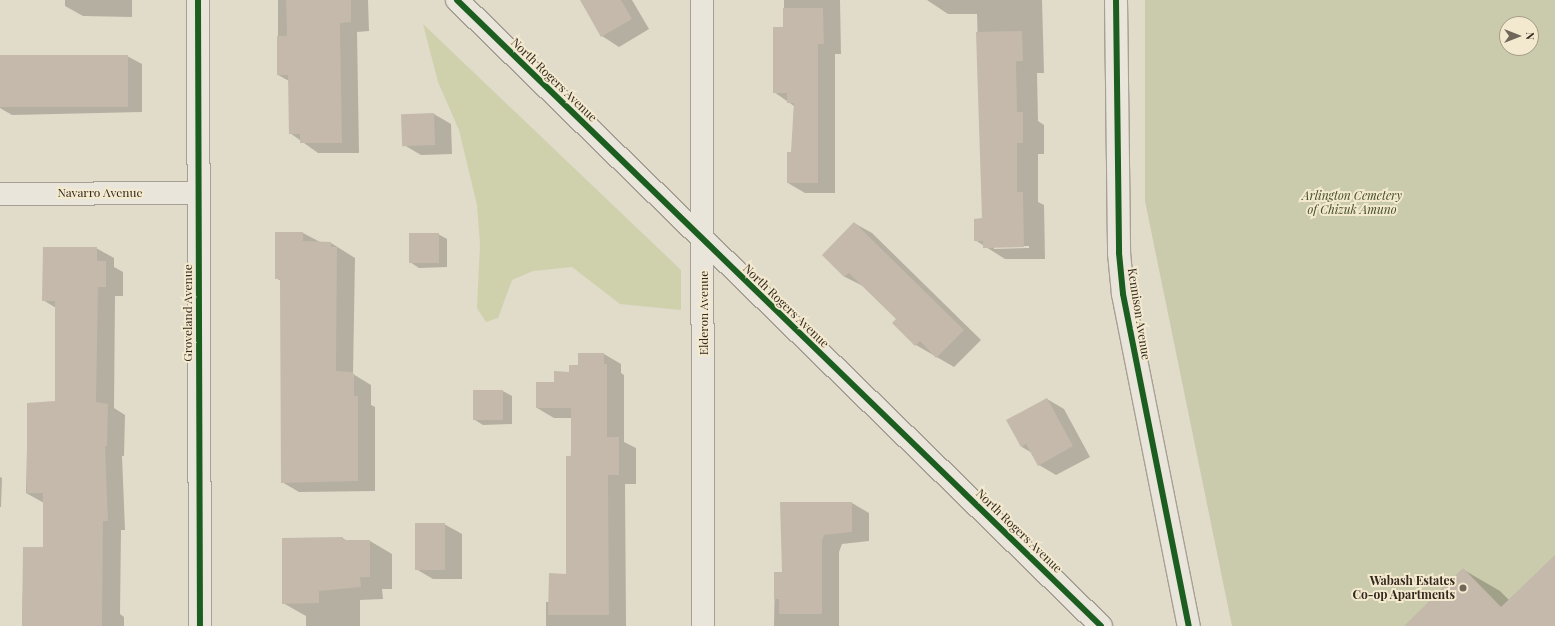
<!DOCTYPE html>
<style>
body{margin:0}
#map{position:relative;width:1555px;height:626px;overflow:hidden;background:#e1dbca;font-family:"Playfair Display",serif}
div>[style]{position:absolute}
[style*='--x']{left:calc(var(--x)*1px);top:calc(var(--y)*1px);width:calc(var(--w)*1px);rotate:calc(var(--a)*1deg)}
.green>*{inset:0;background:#cfd1ad}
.cemetery>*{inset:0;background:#cacaac}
.shadow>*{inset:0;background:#0003}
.building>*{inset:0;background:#c4b9ab;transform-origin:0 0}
.roads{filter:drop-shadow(1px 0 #a6a094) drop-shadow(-1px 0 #a6a094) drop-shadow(0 1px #a6a094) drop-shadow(0 -1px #a6a094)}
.minor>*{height:22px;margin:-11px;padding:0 11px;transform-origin:11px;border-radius:11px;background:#eae5db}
.tertiary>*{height:22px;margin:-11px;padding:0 11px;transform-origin:11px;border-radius:11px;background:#eae5db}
.cycleway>*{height:6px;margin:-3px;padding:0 3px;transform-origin:3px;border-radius:3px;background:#1b5e20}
.dots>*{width:11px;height:11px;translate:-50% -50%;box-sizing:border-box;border:2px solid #f3e9cf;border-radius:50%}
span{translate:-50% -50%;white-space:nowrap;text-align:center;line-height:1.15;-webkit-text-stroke:4px #f3e9cf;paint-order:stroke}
.street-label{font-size:12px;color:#33281d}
.park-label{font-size:12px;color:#434e25;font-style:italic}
.poi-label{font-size:12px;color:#33281d;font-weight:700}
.right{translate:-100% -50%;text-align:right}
.north{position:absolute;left:1499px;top:16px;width:40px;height:40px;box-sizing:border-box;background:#f3e9cf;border:1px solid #a69c88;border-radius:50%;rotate:90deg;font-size:11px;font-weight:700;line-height:16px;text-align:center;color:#33281d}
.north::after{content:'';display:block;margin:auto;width:14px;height:18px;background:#70675a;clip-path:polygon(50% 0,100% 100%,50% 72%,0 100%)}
</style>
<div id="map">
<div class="green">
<div style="clip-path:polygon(423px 24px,681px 270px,681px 310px,620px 304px,572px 267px,533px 271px,512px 280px,498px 318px,486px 322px,477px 308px,480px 245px,477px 205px,459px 130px,438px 82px)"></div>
</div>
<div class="cemetery">
<div style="clip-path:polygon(evenodd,1145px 0,1555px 0,1555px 626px,1232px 626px,1145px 201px,1145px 0,1507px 24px,1531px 24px,1531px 48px,1507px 48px,1507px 24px)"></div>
</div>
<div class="shadow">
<div style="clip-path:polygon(65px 0,132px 0,132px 17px,83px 16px,65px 6px)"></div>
<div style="clip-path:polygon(278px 0,368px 0,369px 31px,357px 32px,359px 153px,318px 153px,290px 133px,289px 81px,278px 75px)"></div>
<div style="clip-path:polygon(585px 0,632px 0,649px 29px,619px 47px,602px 36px)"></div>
<div style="clip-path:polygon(784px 0,840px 0,841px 54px,835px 54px,835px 193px,805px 193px,788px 183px,792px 153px,794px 106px,774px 92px,784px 28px)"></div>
<div style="clip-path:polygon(evenodd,927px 0,1042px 0,1044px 73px,1037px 73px,1038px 121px,1044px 125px,1044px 154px,1038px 154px,1038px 202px,1044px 205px,1045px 259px,1005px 259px,975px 240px,983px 219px,977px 14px,948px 14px,927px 0,1029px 246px,1029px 248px,994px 249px,994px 247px,1029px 246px)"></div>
<div style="clip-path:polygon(0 56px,127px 56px,142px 64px,142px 112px,12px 115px,0 108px)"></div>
<div style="clip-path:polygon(434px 114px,451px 124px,452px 154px,421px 155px,404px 145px)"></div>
<div style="clip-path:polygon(854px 223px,872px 233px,981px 340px,954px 367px,916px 345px,897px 319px,863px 286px,845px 277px,823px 255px)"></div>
<div style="clip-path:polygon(303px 233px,320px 242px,331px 243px,355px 258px,353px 374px,371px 385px,371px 405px,375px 407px,375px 491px,299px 492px,282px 482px,281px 281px,276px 278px)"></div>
<div style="clip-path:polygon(438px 234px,447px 239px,447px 267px,419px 268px,410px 262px)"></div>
<div style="clip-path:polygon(96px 248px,114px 258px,114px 267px,123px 272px,123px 296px,115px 296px,114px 408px,125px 415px,124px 456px,122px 456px,125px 530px,121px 530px,120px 614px,124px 617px,124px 626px,22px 626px,24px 548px,44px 548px,44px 503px,26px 493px,28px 404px,56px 402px,56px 308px,43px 300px)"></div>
<div style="clip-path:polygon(604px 354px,621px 364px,621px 373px,624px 375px,624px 442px,636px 448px,636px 484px,625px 484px,626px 626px,546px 626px,546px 602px,549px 602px,567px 575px,572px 418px,554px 418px,537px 408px,555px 383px,579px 366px)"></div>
<div style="clip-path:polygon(503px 391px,512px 396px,512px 424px,483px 425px,475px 420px)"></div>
<div style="clip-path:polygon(1047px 399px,1064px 409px,1090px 457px,1056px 475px,1039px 465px,1032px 453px,1022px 447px)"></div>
<div style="clip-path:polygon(0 477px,2px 478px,1px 507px,0 507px)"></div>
<div style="clip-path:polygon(852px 503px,869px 513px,869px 541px,842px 544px,839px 552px,839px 626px,774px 626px,775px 573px,783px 573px)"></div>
<div style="clip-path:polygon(444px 524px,462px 534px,462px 579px,433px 579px,416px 569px)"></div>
<div style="clip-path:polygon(342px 538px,348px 541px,370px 541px,392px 554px,392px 589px,382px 589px,383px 599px,360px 600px,360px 626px,306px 626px,306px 616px,283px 603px)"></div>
<div style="clip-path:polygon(1555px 556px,1555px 626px,1426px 626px,1464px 570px,1500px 591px,1509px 600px)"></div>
</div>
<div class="building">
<div style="clip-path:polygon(286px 0,351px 0,351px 22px,340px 23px,342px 143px,300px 143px,300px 134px,289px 134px,288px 75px,277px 75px,277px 36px,287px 36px)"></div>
<div style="clip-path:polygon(580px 0,621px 0,632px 19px,601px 37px)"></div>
<div style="clip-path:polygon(783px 8px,823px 8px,824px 44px,818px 44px,818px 183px,787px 183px,787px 152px,791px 152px,794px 103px,787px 103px,787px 93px,773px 93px,773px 27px,783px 27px)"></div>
<div style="clip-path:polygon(1022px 31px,1023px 61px,1016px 61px,1017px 112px,1023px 112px,1023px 143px,1017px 143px,1017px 192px,1023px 192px,1024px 247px,983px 248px,983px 241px,974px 241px,974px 219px,982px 218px,976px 32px)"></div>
<div style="left:0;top:55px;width:128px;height:52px"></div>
<div style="left:434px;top:113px;width:32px;height:33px;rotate:88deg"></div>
<div style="clip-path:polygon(854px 222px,964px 330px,936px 358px,920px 341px,915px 346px,892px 323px,896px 319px,849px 273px,844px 277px,822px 255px)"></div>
<div style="clip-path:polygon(275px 232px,303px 232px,303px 241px,331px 242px,331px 247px,337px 247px,336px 371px,352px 372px,354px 374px,354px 396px,358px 396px,358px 481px,281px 483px,280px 279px,275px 279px)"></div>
<div style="left:409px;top:233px;width:30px;height:30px"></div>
<div style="clip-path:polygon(43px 247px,97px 247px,97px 261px,106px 261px,106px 287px,98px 287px,96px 402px,108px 404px,107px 446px,105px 446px,108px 521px,103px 521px,102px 626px,22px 626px,23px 547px,43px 547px,43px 493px,27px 493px,27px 403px,55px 401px,55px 301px,42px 301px)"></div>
<div style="clip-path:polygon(578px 353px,604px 353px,604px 364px,607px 364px,607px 437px,619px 437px,619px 475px,608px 475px,609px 615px,548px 615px,549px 573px,566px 574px,566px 456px,571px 456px,571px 408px,536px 408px,536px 382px,554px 382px,554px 371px,569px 372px,569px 365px,578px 365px)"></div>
<div style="left:473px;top:390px;width:30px;height:30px"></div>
<div style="clip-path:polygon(1047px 398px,1073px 446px,1038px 466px,1026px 444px,1021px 447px,1006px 420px)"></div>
<div style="clip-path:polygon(780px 502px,852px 502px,852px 532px,824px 535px,822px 541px,822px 614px,779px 614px,779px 599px,774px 599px,774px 572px,782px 572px)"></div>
<div style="left:415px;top:523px;width:30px;height:47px"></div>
<div style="clip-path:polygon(343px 537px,343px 540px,370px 540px,370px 577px,360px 577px,361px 587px,319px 591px,319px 603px,282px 604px,282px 538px)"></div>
<div style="clip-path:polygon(1555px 555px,1555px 626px,1404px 626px,1463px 568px,1501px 607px)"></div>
</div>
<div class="roads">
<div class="minor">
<div style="--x:198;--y:0;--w:626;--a:89.82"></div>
<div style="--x:702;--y:0;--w:626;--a:89.91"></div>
<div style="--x:1116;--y:0;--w:253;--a:89.3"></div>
<div style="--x:1119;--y:253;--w:41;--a:84.4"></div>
<div style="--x:1123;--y:294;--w:338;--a:78.8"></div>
<div style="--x:0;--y:194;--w:199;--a:-0.3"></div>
</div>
<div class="tertiary">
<div style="--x:457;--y:0;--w:898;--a:44.19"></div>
</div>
</div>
<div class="cycleway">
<div style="--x:198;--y:0;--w:626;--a:89.82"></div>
<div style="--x:457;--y:0;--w:898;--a:44.19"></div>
<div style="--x:1116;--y:0;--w:253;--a:89.3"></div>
<div style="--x:1119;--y:253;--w:41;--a:84.4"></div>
<div style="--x:1123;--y:294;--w:338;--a:78.8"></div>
</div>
<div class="dots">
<div style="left:1463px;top:588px;background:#70675a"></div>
</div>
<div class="street-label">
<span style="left:554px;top:80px;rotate:44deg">North Rogers Avenue</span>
<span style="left:100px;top:193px">Navarro Avenue</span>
<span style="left:786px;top:306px;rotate:44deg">North Rogers Avenue</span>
<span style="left:188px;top:313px;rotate:-90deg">Groveland Avenue</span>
<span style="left:704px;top:313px;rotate:-90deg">Elderon Avenue</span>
<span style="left:1139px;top:314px;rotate:81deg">Kennison Avenue</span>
<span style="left:1019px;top:531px;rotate:44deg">North Rogers Avenue</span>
</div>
<div class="park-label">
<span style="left:1352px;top:203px">Arlington Cemetery<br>of Chizuk Amuno</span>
</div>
<div class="poi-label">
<span class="right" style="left:1455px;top:588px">Wabash Estates<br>Co-op Apartments</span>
</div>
<div class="north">N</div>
</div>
